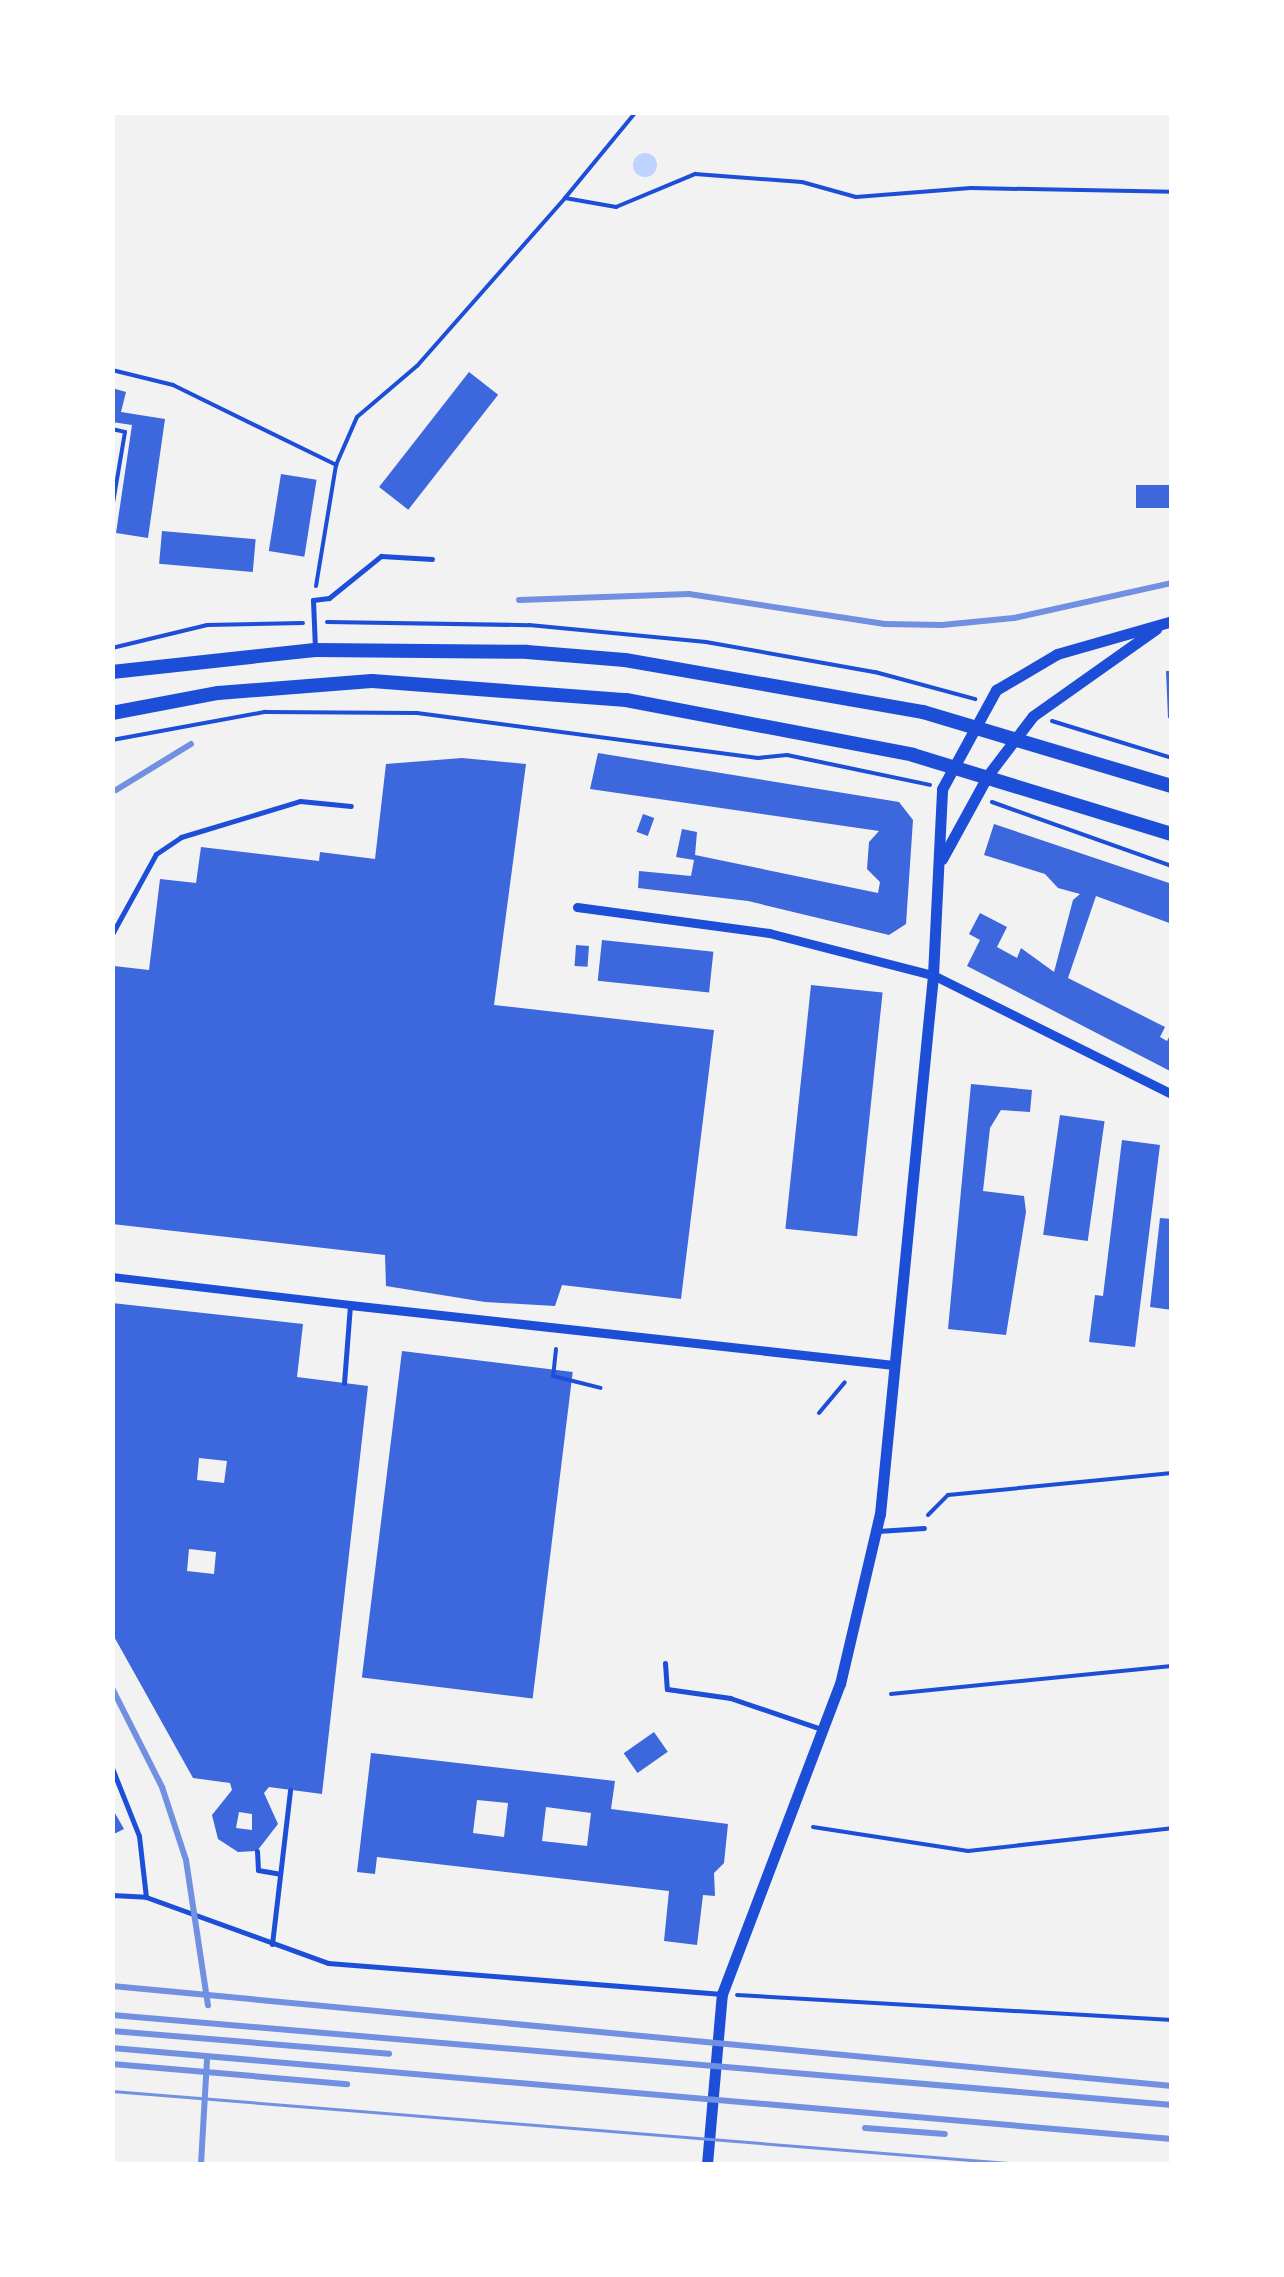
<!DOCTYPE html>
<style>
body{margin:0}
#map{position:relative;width:1284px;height:2277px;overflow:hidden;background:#f2f2f2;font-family:Literata,serif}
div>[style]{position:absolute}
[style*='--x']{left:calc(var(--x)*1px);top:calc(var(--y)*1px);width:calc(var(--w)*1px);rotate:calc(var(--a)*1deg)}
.water>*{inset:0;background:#bfd3fe}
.round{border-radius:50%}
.building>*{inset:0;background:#3d67dc;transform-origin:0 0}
.path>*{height:4px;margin:-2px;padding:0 2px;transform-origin:2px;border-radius:2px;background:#1d4ed8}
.service>*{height:5px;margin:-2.5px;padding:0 2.5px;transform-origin:2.5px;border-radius:2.5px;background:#1d4ed8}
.pedestrian>*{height:8px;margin:-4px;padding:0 4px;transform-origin:4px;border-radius:4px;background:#1d4ed8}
.minor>*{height:9px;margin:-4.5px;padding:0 4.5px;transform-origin:4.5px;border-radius:4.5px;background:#1d4ed8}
.tertiary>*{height:11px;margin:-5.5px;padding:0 5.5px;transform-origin:5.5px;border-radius:5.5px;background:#1d4ed8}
.secondary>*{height:14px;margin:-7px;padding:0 7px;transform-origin:7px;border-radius:7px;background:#1d4ed8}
.tram>*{height:2.5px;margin:-1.25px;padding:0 1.25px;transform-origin:1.25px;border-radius:1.25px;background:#7290e2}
.rail>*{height:6px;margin:-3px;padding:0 3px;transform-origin:3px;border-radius:3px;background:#7290e2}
span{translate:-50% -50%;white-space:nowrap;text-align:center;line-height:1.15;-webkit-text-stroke:10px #fff;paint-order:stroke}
.frame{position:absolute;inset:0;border:115px solid #fff;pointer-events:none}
</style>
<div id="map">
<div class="water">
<div class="round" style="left:633px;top:153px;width:24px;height:24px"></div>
</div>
<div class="building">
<div style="left:469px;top:372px;width:37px;height:146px;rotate:38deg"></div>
<div style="clip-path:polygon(112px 388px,126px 392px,121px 412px,165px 419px,148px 538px,116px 533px,132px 425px,112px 422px)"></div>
<div style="left:281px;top:474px;width:36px;height:78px;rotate:9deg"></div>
<div style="left:1172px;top:485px;width:23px;height:36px;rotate:90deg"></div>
<div style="left:162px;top:531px;width:94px;height:33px;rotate:5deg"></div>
<div style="clip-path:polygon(1166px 671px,1172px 671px,1172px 718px,1168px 718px)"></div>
<div style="clip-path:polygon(598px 753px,899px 802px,913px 820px,906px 924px,889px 935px,748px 901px,638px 888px,639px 871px,691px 876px,694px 860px,676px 857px,682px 829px,697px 832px,695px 855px,878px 893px,880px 882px,867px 869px,869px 842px,879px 831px,590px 789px)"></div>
<div style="clip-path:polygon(462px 758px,526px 764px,494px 1005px,714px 1030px,681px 1299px,562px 1285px,555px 1306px,485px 1302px,386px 1286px,385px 1255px,112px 1224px,114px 966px,149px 970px,160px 879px,196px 883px,201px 847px,319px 861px,320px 852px,375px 859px,386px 764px)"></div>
<div style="left:643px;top:814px;width:12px;height:19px;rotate:20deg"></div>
<div style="clip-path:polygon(994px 824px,1172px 884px,1172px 924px,1096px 896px,1068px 978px,1165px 1027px,1160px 1037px,1167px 1041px,1172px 1032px,1172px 1072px,967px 966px,980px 940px,969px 934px,980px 913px,1007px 927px,997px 947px,1017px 958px,1021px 948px,1054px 972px,1073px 900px,1080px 894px,1058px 888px,1045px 874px,984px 855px)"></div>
<div style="left:602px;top:940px;width:112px;height:41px;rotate:6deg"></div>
<div style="left:576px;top:945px;width:13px;height:21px;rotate:4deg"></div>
<div style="left:811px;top:985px;width:72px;height:245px;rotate:6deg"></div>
<div style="clip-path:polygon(971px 1084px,1032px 1090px,1030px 1112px,1001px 1110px,990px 1128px,983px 1191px,1024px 1196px,1026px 1212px,1006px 1335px,948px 1329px)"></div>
<div style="left:1060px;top:1115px;width:45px;height:121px;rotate:8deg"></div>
<div style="clip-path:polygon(1122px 1140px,1160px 1145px,1135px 1347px,1089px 1342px,1095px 1295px,1103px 1296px)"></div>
<div style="clip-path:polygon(1160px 1218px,1172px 1219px,1172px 1310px,1150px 1307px)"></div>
<div style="clip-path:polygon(evenodd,112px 1303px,303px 1324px,297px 1377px,368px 1386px,322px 1794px,269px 1787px,264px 1793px,278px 1824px,257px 1851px,238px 1852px,218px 1839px,212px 1815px,232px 1790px,230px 1783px,193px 1778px,112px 1633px,112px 1303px,199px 1458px,227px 1461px,224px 1483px,197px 1480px,199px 1458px,112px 1303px,189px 1549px,216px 1552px,214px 1574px,187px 1571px,189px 1549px,112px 1303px,239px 1812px,252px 1814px,252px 1830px,236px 1828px,239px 1812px)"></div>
<div style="left:402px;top:1351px;width:172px;height:329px;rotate:7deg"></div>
<div style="left:654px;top:1732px;width:24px;height:37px;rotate:55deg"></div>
<div style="clip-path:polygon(evenodd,371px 1753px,615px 1781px,611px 1809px,728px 1824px,724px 1863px,714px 1873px,715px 1896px,703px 1895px,697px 1945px,664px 1941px,669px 1891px,377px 1857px,375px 1874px,357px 1872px,371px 1753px,477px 1800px,508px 1803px,504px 1837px,473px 1833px,477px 1800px,371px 1753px,546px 1807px,591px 1813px,587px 1846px,542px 1841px,546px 1807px)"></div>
<div style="clip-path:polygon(112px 1808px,124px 1829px,112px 1835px)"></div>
</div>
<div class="path">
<div style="--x:565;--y:198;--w:112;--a:-50.5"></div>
<div style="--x:112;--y:370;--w:63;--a:13.8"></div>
<div style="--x:173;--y:385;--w:182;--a:26.1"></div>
<div style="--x:112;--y:429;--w:13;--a:13"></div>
<div style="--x:125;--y:432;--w:78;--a:99.6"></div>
<div style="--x:316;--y:586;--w:123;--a:-80.6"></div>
<div style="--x:336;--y:465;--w:52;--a:-66.4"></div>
<div style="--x:357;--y:417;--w:79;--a:-40.4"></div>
<div style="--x:417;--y:366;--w:224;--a:-48.6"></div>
<div style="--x:565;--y:198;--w:52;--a:10"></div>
<div style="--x:616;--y:207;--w:86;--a:-22.7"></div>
<div style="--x:695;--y:174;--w:107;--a:4.3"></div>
<div style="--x:802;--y:182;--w:56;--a:15.5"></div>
<div style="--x:856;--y:197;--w:115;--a:-4.5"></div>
<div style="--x:971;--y:188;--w:201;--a:1.1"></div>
<div style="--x:327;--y:622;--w:202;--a:0.9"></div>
<div style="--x:529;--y:625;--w:178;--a:5.5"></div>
<div style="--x:706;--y:642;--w:172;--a:10.1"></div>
<div style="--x:875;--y:672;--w:104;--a:15.1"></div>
<div style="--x:112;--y:648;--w:98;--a:-13.6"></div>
<div style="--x:207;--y:625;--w:96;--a:-1.2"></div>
<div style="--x:1052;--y:721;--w:126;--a:17.1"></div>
<div style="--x:112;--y:740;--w:156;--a:-10.4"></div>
<div style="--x:265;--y:712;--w:152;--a:0.4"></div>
<div style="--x:417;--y:713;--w:344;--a:7.5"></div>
<div style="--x:758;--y:758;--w:29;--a:-6"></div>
<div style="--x:787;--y:755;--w:146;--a:11.8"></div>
<div style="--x:992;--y:802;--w:191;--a:19.6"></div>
<div style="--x:556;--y:1349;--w:27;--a:96"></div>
<div style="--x:553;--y:1376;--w:49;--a:14"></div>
<div style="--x:819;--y:1413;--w:40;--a:-50"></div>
<div style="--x:928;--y:1515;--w:28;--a:-45"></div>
<div style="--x:948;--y:1495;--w:225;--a:-5.6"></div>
<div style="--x:891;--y:1694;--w:282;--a:-5.7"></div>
<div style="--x:813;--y:1827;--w:157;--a:8.8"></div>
<div style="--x:968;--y:1851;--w:205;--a:-6.4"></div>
<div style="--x:737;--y:1995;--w:436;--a:3.3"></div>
</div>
<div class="service">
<div style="--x:315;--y:648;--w:48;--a:-92.4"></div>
<div style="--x:313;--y:600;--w:16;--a:-7"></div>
<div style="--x:329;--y:598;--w:67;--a:-38.9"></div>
<div style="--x:381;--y:556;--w:51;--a:3.4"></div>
<div style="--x:112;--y:934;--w:91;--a:-61.2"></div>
<div style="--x:156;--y:854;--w:30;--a:-34"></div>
<div style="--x:181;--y:837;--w:124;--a:-16.8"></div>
<div style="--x:300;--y:801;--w:51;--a:5.6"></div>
<div style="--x:344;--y:1383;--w:78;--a:-85.6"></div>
<div style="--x:878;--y:1531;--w:46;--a:-3.7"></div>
<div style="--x:665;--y:1663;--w:26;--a:86"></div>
<div style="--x:667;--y:1689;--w:64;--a:8.1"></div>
<div style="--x:730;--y:1698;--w:96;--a:18.8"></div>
<div style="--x:112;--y:1768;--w:73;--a:68.3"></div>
<div style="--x:139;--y:1836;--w:61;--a:83.5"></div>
<div style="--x:257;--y:1851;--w:19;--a:87"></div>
<div style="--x:258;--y:1870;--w:22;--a:10"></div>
<div style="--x:112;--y:1895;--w:34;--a:3"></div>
<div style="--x:146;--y:1897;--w:194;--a:19.9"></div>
<div style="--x:328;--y:1963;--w:392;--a:4.5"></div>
<div style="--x:272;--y:1944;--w:155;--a:-83.3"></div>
</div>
<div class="pedestrian">
<div style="--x:112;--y:1277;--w:240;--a:6.7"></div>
</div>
<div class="minor">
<div style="--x:577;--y:907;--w:194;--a:7.7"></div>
<div style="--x:769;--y:933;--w:169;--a:14.4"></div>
<div style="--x:933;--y:975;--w:267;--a:26.5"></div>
<div style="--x:350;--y:1305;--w:547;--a:6.29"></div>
</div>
<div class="tertiary">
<div style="--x:942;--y:859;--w:96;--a:-61.3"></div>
<div style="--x:988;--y:775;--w:74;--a:-52.7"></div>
<div style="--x:1033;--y:716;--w:151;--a:-35.3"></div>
<div style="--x:707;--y:2164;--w:171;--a:-85"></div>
<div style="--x:722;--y:1994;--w:332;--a:-69.2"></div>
<div style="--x:840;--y:1684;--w:175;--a:-76.8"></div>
<div style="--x:880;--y:1514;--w:542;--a:-84.38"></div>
<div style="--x:933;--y:975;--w:186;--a:-87.2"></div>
<div style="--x:942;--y:789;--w:113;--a:-61.4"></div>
<div style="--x:996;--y:690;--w:71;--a:-30.5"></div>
<div style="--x:1057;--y:654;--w:120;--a:-16"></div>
</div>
<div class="secondary">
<div style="--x:112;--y:672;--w:204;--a:-6.2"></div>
<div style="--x:315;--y:650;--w:212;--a:0.5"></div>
<div style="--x:527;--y:652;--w:98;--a:4.7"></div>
<div style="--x:625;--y:660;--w:303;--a:9.9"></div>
<div style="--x:923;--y:712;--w:260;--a:16.6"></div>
<div style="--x:112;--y:713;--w:108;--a:-10.7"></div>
<div style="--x:218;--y:693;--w:154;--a:-4.5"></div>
<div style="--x:372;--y:681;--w:255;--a:4.3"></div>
<div style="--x:626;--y:700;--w:292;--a:10.8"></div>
<div style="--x:913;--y:755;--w:271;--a:17"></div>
</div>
<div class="tram">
<div style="--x:112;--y:2091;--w:913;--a:4.59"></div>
</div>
<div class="rail">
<div style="--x:519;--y:600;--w:170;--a:-2"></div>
<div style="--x:689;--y:594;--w:198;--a:8.7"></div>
<div style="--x:885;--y:624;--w:57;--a:1"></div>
<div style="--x:942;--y:625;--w:72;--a:-5.6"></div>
<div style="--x:1014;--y:618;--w:162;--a:-12.5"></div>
<div style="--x:116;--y:790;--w:88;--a:-31.5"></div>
<div style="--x:112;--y:1688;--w:111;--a:63.2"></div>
<div style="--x:162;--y:1787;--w:77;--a:71.8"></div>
<div style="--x:186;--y:1860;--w:147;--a:81.4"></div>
<div style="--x:112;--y:1986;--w:1065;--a:5.39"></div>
<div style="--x:112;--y:2015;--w:1064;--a:4.85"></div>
<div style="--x:112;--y:2031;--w:278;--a:4.7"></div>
<div style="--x:112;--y:2048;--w:1064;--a:4.91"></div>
<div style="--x:112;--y:2064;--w:236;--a:4.9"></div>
<div style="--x:865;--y:2128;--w:80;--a:4.3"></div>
<div style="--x:201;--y:2164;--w:104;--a:-86.7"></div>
</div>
<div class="frame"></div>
</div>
